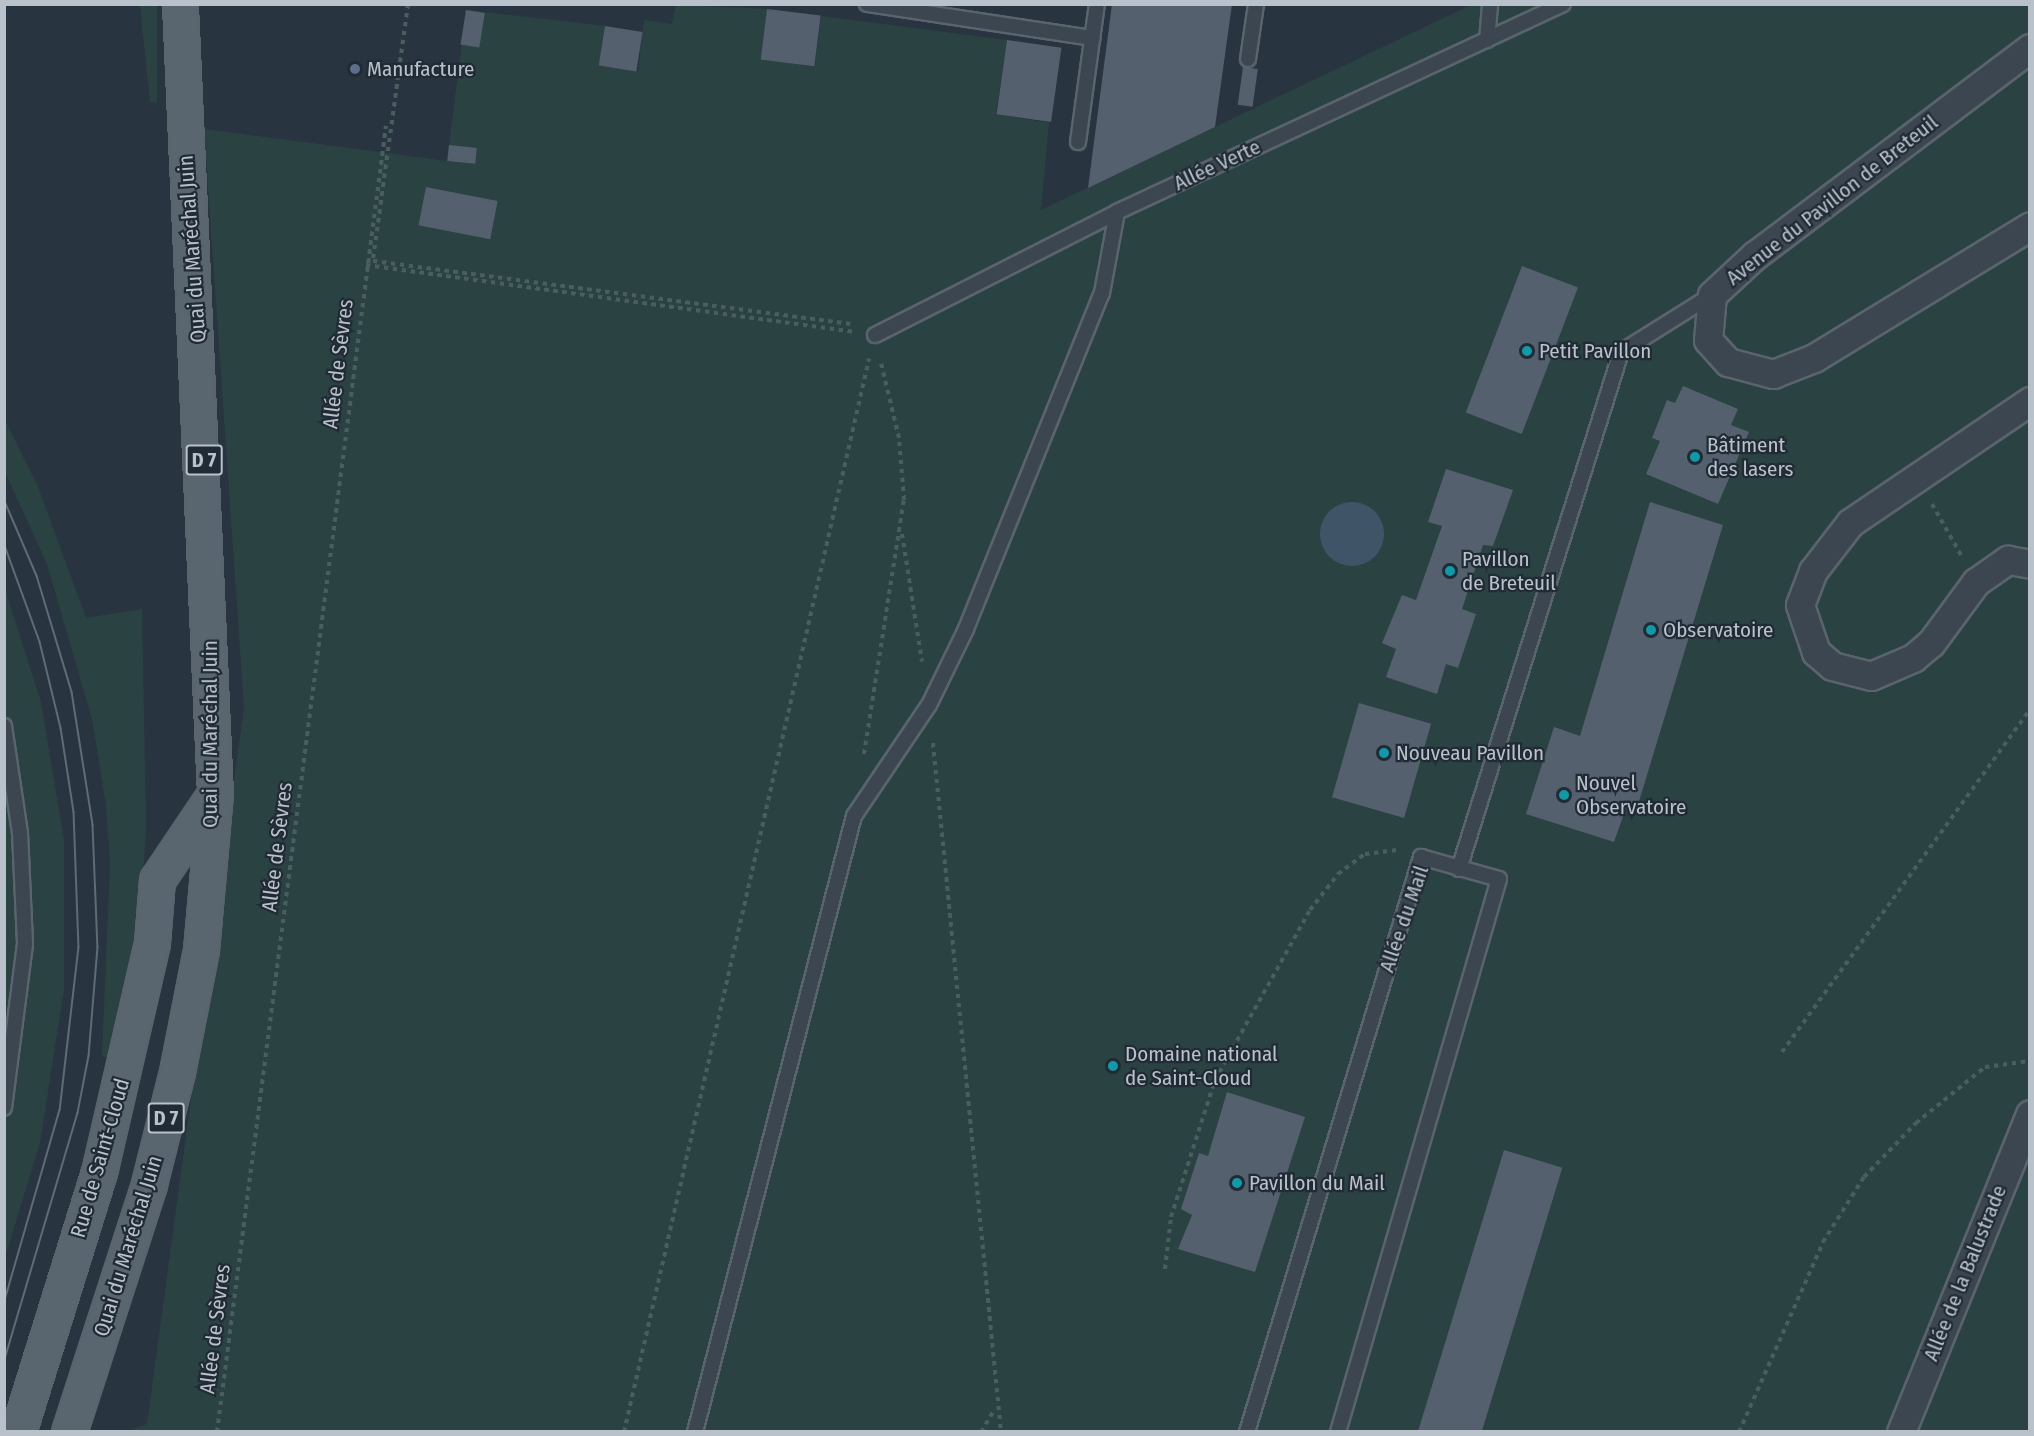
<!DOCTYPE html>
<meta charset="utf-8">
<style>
body{margin:0}
#map{position:relative;width:2034px;height:1436px;overflow:hidden;background:#283540;font-family:"Fira Sans Condensed",sans-serif}
div>[style]{position:absolute}
[style*='--x']{left:calc(var(--x)*1px);top:calc(var(--y)*1px);width:calc(var(--w)*1px);rotate:calc(var(--a)*1deg)}
.green>*{inset:0;background:#2b4242}
.water>*{inset:0;background:#405467}
.round{border-radius:50%}
.building>*{inset:0;background:#54606d;transform-origin:0 0}
.path>*{height:4px;margin-top:-2px;transform-origin:0;background:repeating-linear-gradient(90deg,#4a5e5f 0 4.5px,transparent 0 9px)}
.roads{filter:drop-shadow(2px 0 #5a646d) drop-shadow(-2px 0 #5a646d) drop-shadow(0 2px #5a646d) drop-shadow(0 -2px #5a646d)}
.service>*{height:14px;margin:-7px;padding:0 7px;transform-origin:7px;border-radius:7px;background:#3c4650}
.minor>*{height:27px;margin:-13.5px;padding:0 13.5px;transform-origin:13.5px;border-radius:13.5px;background:#3c4650}
.primary>*{height:33px;margin:-16.5px;padding:0 16.5px;transform-origin:16.5px;border-radius:16.5px;background:#5a666f}
.tram>*{height:1.5px;margin:-0.75px;padding:0 0.75px;transform-origin:0.75px;border-radius:0.75px;background:#5f6b76}
.dots>*{width:16px;height:16px;translate:-50% -50%;box-sizing:border-box;border:3px solid #212b35;border-radius:50%}
span{translate:-50% -50%;white-space:nowrap;text-align:center;line-height:1.15;-webkit-text-stroke:4.5px #212b35;paint-order:stroke}
.shield-label span{padding:2px 4px;background:#212b35;border:2px solid;border-radius:4px;-webkit-text-stroke-width:0}
.shield-label{font-size:20px;color:#b9c1ca;font-weight:700}
.poi-label{font-size:21px;color:#b9c1ca}
.left{translate:0 -50%;text-align:left}
.street-label{font-size:21px;color:#b9c1ca}
.frame{position:absolute;inset:0;border:6px solid #b9c1ca;pointer-events:none}
</style>
<div id="map">
<div class="green">
<div style="clip-path:polygon(140px 5px,157px 5px,157px 103px,150px 102px)"></div>
<div style="clip-path:polygon(676px 5px,767px 9px,815px 66px,821px 16px,1007px 40px,996px 114px,1049px 123px,1041px 210px,1471px 5px,2029px 5px,2029px 1431px,125px 1432px,147px 1424px,244px 707px,204px 129px,447px 161px,466px 10px,605px 26px,600px 66px,638px 71px,644px 20px,672px 24px)"></div>
<div style="clip-path:polygon(4px 418px,38px 487px,86px 618px,142px 609px,146px 828px,140px 919px,109px 1058px,102px 1056px,110px 863px,106px 805px,92px 719px,47px 564px,5px 472px)"></div>
<div style="clip-path:polygon(4px 586px,41px 702px,64px 840px,64px 989px,40px 1143px,5px 1257px)"></div>
</div>
<div class="water">
<div class="round" style="left:1320px;top:502px;width:64px;height:64px"></div>
</div>
<div class="building">
<div style="clip-path:polygon(1112px 4px,1232px 4px,1215px 127px,1088px 188px)"></div>
<div style="left:767px;top:9px;width:54px;height:51px;rotate:7deg"></div>
<div style="left:466px;top:10px;width:19px;height:35px;rotate:9deg"></div>
<div style="left:605px;top:26px;width:38px;height:40px;rotate:9deg"></div>
<div style="left:1007px;top:40px;width:55px;height:75px;rotate:8deg"></div>
<div style="left:1243px;top:67px;width:15px;height:38px;rotate:8deg"></div>
<div style="left:449px;top:145px;width:28px;height:16px;rotate:6deg"></div>
<div style="left:426px;top:187px;width:73px;height:39px;rotate:11deg"></div>
<div style="left:1522px;top:266px;width:60px;height:157px;rotate:21deg"></div>
<div style="clip-path:polygon(1683px 386px,1738px 409px,1731px 425px,1749px 432px,1718px 504px,1646px 474px,1660px 441px,1652px 438px,1667px 400px,1675px 403px)"></div>
<div style="clip-path:polygon(1446px 469px,1513px 490px,1493px 546px,1483px 545px,1462px 609px,1476px 614px,1458px 668px,1446px 664px,1437px 694px,1386px 677px,1396px 649px,1382px 643px,1402px 595px,1416px 600px,1442px 526px,1428px 522px)"></div>
<div style="clip-path:polygon(1650px 502px,1723px 525px,1637px 808px,1627px 805px,1614px 842px,1526px 814px,1554px 727px,1580px 736px)"></div>
<div style="left:1359px;top:703px;width:75px;height:98px;rotate:16deg"></div>
<div style="clip-path:polygon(1227px 1092px,1305px 1117px,1255px 1272px,1178px 1249px,1192px 1215px,1181px 1209px,1199px 1153px,1208px 1156px)"></div>
<div style="left:1504px;top:1150px;width:61px;height:294px;rotate:17deg"></div>
</div>
<div class="path">
<div style="--x:408;--y:4;--w:259;--a:97.8"></div>
<div style="--x:373;--y:261;--w:484;--a:7.5"></div>
<div style="--x:366;--y:265;--w:492;--a:7.8"></div>
<div style="--x:1932;--y:504;--w:59;--a:60.4"></div>
<div style="--x:902;--y:534;--w:129;--a:81.1"></div>
<div style="--x:933;--y:743;--w:692;--a:84.36"></div>
<div style="--x:864;--y:754;--w:257;--a:-81.1"></div>
<div style="--x:904;--y:500;--w:62;--a:-94.6"></div>
<div style="--x:899;--y:438;--w:81;--a:-103.5"></div>
<div style="--x:1782;--y:1052;--w:422;--a:-54.1"></div>
<div style="--x:1165;--y:1269;--w:52;--a:-83.4"></div>
<div style="--x:1171;--y:1217;--w:144;--a:-72.2"></div>
<div style="--x:1215;--y:1080;--w:195;--a:-60.8"></div>
<div style="--x:1310;--y:910;--w:46;--a:-52.1"></div>
<div style="--x:1338;--y:874;--w:34;--a:-37"></div>
<div style="--x:1365;--y:854;--w:32;--a:-7"></div>
<div style="--x:217;--y:1432;--w:1317;--a:-82.63"></div>
<div style="--x:624;--y:1432;--w:1101;--a:-77.14"></div>
<div style="--x:981;--y:1432;--w:27;--a:-59"></div>
<div style="--x:1739;--y:1432;--w:208;--a:-66.1"></div>
<div style="--x:1823;--y:1242;--w:77;--a:-57.8"></div>
<div style="--x:1864;--y:1177;--w:75;--a:-46.1"></div>
<div style="--x:1916;--y:1123;--w:89;--a:-39.1"></div>
<div style="--x:1985;--y:1067;--w:45;--a:-7.6"></div>
</div>
<div class="roads">
<div class="service">
<div style="--x:867;--y:4;--w:228;--a:8.6"></div>
<div style="--x:1487;--y:40;--w:36;--a:-85"></div>
<div style="--x:1248;--y:59;--w:56;--a:-81.7"></div>
<div style="--x:1078;--y:142;--w:139;--a:-82.2"></div>
<div style="--x:875;--y:335;--w:271;--a:-26.9"></div>
<div style="--x:1117;--y:212;--w:492;--a:-25"></div>
<div style="--x:4;--y:726;--w:108;--a:81.5"></div>
<div style="--x:20;--y:833;--w:111;--a:87.4"></div>
<div style="--x:25;--y:944;--w:165;--a:97.3"></div>
<div style="--x:1459;--y:869;--w:542;--a:-72.6"></div>
<div style="--x:1621;--y:352;--w:107;--a:-32.1"></div>
<div style="--x:695;--y:1432;--w:636;--a:-75.53"></div>
<div style="--x:854;--y:816;--w:134;--a:-56"></div>
<div style="--x:929;--y:705;--w:85;--a:-64"></div>
<div style="--x:966;--y:629;--w:362;--a:-68"></div>
<div style="--x:1102;--y:293;--w:82;--a:-79.5"></div>
<div style="--x:1247;--y:1432;--w:601;--a:-73.16"></div>
<div style="--x:1421;--y:857;--w:81;--a:15.8"></div>
<div style="--x:1499;--y:879;--w:576;--a:106.23"></div>
</div>
<div class="minor">
<div style="--x:2030;--y:48;--w:344;--a:143"></div>
<div style="--x:1755;--y:255;--w:59;--a:137.1"></div>
<div style="--x:1712;--y:295;--w:45;--a:95.1"></div>
<div style="--x:1708;--y:340;--w:30;--a:48"></div>
<div style="--x:1728;--y:362;--w:47;--a:14.9"></div>
<div style="--x:1773;--y:374;--w:44;--a:-21.3"></div>
<div style="--x:1814;--y:358;--w:253;--a:-31.4"></div>
<div style="--x:2030;--y:401;--w:217;--a:145.9"></div>
<div style="--x:1850;--y:523;--w:61;--a:127.6"></div>
<div style="--x:1813;--y:571;--w:36;--a:111"></div>
<div style="--x:1800;--y:605;--w:50;--a:71.2"></div>
<div style="--x:1816;--y:652;--w:21;--a:41"></div>
<div style="--x:1832;--y:666;--w:40;--a:14.4"></div>
<div style="--x:1871;--y:676;--w:46;--a:-23.2"></div>
<div style="--x:1913;--y:658;--w:23;--a:-40"></div>
<div style="--x:1931;--y:643;--w:76;--a:-53.6"></div>
<div style="--x:1976;--y:582;--w:39;--a:-35"></div>
<div style="--x:2008;--y:560;--w:22;--a:10"></div>
<div style="--x:1901;--y:1432;--w:343;--a:-67.9"></div>
</div>
<div class="primary">
<div style="--x:18;--y:1432;--w:276;--a:-72.7"></div>
<div style="--x:100;--y:1168;--w:231;--a:-77"></div>
<div style="--x:152;--y:943;--w:63;--a:-85.5"></div>
<div style="--x:157;--y:880;--w:100;--a:-56"></div>
<div style="--x:69;--y:1432;--w:261;--a:-72.1"></div>
<div style="--x:149;--y:1184;--w:115;--a:-76"></div>
<div style="--x:177;--y:1072;--w:124;--a:-78.9"></div>
<div style="--x:201;--y:950;--w:157;--a:-84.9"></div>
<div style="--x:215;--y:794;--w:791;--a:-92.54"></div>
</div>
</div>
<div class="tram">
<div style="--x:4;--y:499;--w:84;--a:66.8"></div>
<div style="--x:37;--y:576;--w:121;--a:73.2"></div>
<div style="--x:72;--y:692;--w:135;--a:81"></div>
<div style="--x:93;--y:825;--w:122;--a:87.7"></div>
<div style="--x:98;--y:947;--w:109;--a:94.7"></div>
<div style="--x:89;--y:1056;--w:58;--a:100.9"></div>
<div style="--x:78;--y:1113;--w:261;--a:106.5"></div>
<div style="--x:4;--y:543;--w:105;--a:70"></div>
<div style="--x:40;--y:642;--w:89;--a:76.3"></div>
<div style="--x:61;--y:728;--w:85;--a:81.2"></div>
<div style="--x:74;--y:812;--w:135;--a:87.9"></div>
<div style="--x:79;--y:947;--w:164;--a:96.6"></div>
<div style="--x:60;--y:1110;--w:202;--a:106.1"></div>
</div>
<div class="dots">
<div style="left:355px;top:69px;background:#5c6f8a"></div>
<div style="left:1527px;top:351px;background:#0f9aa8"></div>
<div style="left:1695px;top:457px;background:#0f9aa8"></div>
<div style="left:1450px;top:571px;background:#0f9aa8"></div>
<div style="left:1651px;top:630px;background:#0f9aa8"></div>
<div style="left:1384px;top:753px;background:#0f9aa8"></div>
<div style="left:1564px;top:795px;background:#0f9aa8"></div>
<div style="left:1113px;top:1066px;background:#0f9aa8"></div>
<div style="left:1237px;top:1183px;background:#0f9aa8"></div>
</div>
<div class="shield-label">
<span style="left:204px;top:460px">D 7</span>
<span style="left:166px;top:1118px">D 7</span>
</div>
<div class="poi-label">
<span class="left" style="left:367px;top:69px">Manufacture</span>
<span class="left" style="left:1539px;top:351px">Petit Pavillon</span>
<span class="left" style="left:1707px;top:457px">Bâtiment<br>des lasers</span>
<span class="left" style="left:1462px;top:571px">Pavillon<br>de Breteuil</span>
<span class="left" style="left:1663px;top:630px">Observatoire</span>
<span class="left" style="left:1396px;top:753px">Nouveau Pavillon</span>
<span class="left" style="left:1576px;top:795px">Nouvel<br>Observatoire</span>
<span class="left" style="left:1125px;top:1066px">Domaine national<br>de Saint-Cloud</span>
<span class="left" style="left:1249px;top:1183px">Pavillon du Mail</span>
</div>
<div class="street-label">
<span style="left:1217px;top:165px;rotate:-25deg">Allée Verte</span>
<span style="left:1832px;top:200px;rotate:-38deg">Avenue du Pavillon de Breteuil</span>
<span style="left:192px;top:249px;rotate:-94deg">Quai du Maréchal Juin</span>
<span style="left:338px;top:364px;rotate:-83deg">Allée de Sèvres</span>
<span style="left:210px;top:734px;rotate:-90deg">Quai du Maréchal Juin</span>
<span style="left:277px;top:847px;rotate:-83deg">Allée de Sèvres</span>
<span style="left:1404px;top:919px;rotate:-71deg">Allée du Mail</span>
<span style="left:100px;top:1158px;rotate:-74deg">Rue de Saint-Cloud</span>
<span style="left:128px;top:1246px;rotate:-73deg">Quai du Maréchal Juin</span>
<span style="left:1965px;top:1273px;rotate:-68deg">Allée de la Balustrade</span>
<span style="left:215px;top:1329px;rotate:-83deg">Allée de Sèvres</span>
</div>
<div class="frame"></div>
</div>
